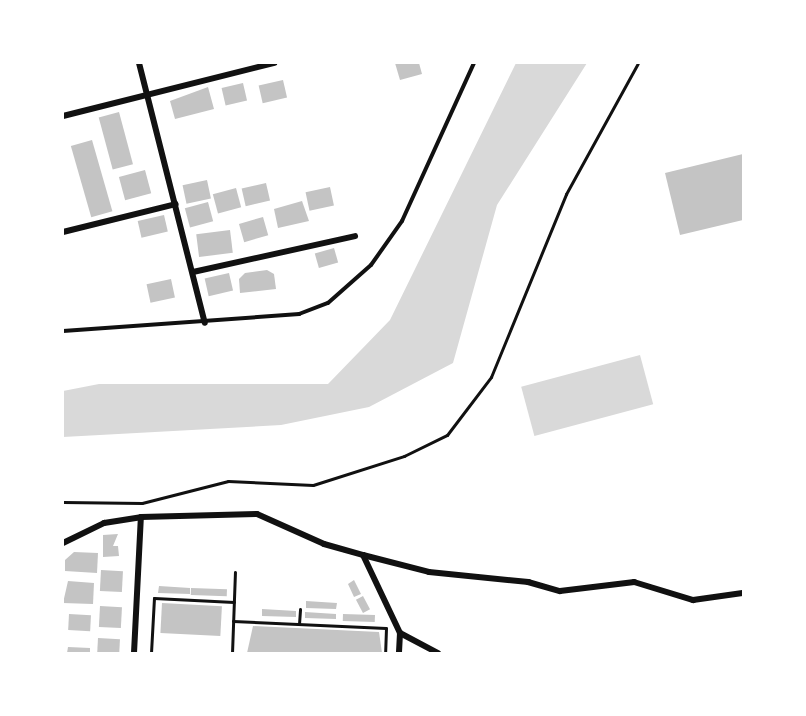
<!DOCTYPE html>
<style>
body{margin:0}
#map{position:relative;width:806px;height:716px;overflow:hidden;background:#fff;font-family:"Golos Text",sans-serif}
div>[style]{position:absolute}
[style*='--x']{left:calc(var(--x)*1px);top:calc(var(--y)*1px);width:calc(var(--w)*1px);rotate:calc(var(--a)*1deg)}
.water>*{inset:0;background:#d9d9d9;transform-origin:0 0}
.building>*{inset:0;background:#c4c4c4;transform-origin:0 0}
.path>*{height:3px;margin:-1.5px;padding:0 1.5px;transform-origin:1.5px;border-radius:1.5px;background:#111}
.service>*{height:4px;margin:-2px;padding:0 2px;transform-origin:2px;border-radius:2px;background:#111}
.minor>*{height:6px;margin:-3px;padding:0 3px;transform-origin:3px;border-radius:3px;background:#111}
span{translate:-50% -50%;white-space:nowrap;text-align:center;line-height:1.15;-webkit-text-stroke:6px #fff;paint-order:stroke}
.frame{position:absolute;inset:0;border:64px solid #fff;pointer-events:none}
</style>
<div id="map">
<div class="water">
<div style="clip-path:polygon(516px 63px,587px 63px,497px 205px,453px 363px,369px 407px,281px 425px,63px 437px,63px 391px,99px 384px,328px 384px,390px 320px)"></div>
<div style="left:640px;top:355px;width:51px;height:123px;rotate:75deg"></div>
</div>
<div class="building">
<div style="clip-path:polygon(395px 63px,419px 63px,422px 74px,400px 80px)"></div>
<div style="left:283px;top:80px;width:18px;height:25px;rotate:77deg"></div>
<div style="left:243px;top:83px;width:18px;height:22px;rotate:77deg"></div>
<div style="clip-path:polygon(208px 87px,214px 109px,175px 119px,170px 101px)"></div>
<div style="left:119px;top:112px;width:54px;height:21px;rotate:75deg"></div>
<div style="left:92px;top:140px;width:74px;height:22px;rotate:74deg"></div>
<div style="clip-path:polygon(743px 154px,743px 220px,680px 235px,665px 173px)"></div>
<div style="left:145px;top:170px;width:24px;height:27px;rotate:75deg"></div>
<div style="left:207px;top:180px;width:19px;height:25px;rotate:78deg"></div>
<div style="left:266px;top:183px;width:18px;height:25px;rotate:77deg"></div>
<div style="left:330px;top:187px;width:19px;height:25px;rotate:78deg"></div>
<div style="left:236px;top:188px;width:20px;height:24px;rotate:75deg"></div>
<div style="clip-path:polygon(302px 201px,309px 221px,278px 228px,274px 209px)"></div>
<div style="left:208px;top:202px;width:20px;height:24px;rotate:75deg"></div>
<div style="left:164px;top:215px;width:17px;height:27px;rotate:77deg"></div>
<div style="left:263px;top:217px;width:19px;height:25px;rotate:74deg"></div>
<div style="left:230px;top:230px;width:23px;height:34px;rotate:83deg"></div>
<div style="left:334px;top:248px;width:15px;height:20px;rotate:74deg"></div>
<div style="clip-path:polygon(267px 270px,274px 274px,276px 289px,240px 293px,239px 279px,245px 273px)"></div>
<div style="left:229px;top:273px;width:18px;height:25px;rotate:77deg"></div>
<div style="left:171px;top:279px;width:19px;height:25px;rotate:78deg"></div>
<div style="clip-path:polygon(118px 534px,113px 546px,118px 546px,119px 556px,103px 557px,103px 535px)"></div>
<div style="clip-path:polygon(74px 552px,98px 553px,97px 573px,65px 571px,65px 560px)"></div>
<div style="left:101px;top:570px;width:22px;height:21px;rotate:3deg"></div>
<div style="clip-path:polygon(354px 580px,361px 594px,354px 597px,348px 584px)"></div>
<div style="clip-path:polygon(68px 581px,94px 583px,93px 604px,63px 603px)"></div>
<div style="clip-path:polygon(159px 586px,190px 588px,190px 594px,158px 593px)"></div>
<div style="left:191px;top:588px;width:36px;height:7px;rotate:2deg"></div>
<div style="left:363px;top:596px;width:15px;height:8px;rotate:62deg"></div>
<div style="clip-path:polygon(306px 601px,337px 603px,336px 609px,306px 608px)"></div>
<div style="left:162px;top:603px;width:60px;height:30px;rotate:3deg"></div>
<div style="left:100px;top:606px;width:22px;height:21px;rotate:3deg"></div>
<div style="clip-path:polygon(262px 609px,296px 611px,296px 617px,262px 616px)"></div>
<div style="clip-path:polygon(305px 612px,336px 614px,336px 619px,305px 618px)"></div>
<div style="left:69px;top:614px;width:22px;height:16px;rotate:3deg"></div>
<div style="left:343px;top:614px;width:32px;height:7px;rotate:2deg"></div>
<div style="clip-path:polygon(253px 626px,379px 632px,382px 653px,247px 653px)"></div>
<div style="left:98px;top:638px;width:22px;height:15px;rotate:3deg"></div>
<div style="clip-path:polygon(68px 647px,90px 648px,90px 653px,67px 653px)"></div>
</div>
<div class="path">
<div style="--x:63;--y:502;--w:79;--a:0.7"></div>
<div style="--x:142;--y:503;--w:89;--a:-14.3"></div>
<div style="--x:228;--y:481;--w:85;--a:2.7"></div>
<div style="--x:313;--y:485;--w:96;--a:-17.7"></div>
<div style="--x:404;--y:456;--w:48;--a:-26"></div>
<div style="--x:447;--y:435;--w:73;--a:-52.8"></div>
<div style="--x:491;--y:377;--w:198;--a:-67.7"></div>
<div style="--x:566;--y:194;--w:149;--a:-61.2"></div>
<div style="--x:233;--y:621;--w:153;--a:2.6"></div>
<div style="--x:386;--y:628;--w:25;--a:92"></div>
<div style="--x:299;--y:624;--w:15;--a:-86"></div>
<div style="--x:151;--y:653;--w:55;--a:-86.9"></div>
<div style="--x:154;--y:598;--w:80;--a:2.9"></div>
<div style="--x:232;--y:653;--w:81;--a:-87.9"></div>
</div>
<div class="service">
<div style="--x:63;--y:331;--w:237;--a:-4.1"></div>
<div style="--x:299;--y:314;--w:31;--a:-21"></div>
<div style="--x:328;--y:303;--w:57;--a:-41.5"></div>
<div style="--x:371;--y:265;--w:54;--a:-54.8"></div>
<div style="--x:402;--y:221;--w:174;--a:-65.5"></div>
</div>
<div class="minor">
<div style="--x:139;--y:63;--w:268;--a:75.8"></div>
<div style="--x:63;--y:116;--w:218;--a:-14.1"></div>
<div style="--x:63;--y:232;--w:116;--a:-13.9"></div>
<div style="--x:193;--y:272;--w:166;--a:-12.5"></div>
<div style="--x:63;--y:543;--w:46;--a:-26"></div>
<div style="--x:104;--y:523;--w:37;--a:-9"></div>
<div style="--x:141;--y:517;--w:116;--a:-1.5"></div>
<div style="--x:257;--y:514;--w:73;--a:24.1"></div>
<div style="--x:324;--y:544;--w:41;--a:15.8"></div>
<div style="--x:363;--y:555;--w:86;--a:64.6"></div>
<div style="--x:400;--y:633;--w:20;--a:93"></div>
<div style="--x:363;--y:555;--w:68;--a:14.4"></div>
<div style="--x:429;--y:572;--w:100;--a:5.8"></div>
<div style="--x:528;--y:582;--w:33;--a:16"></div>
<div style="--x:560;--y:591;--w:75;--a:-6.9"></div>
<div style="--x:634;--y:582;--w:62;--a:17"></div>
<div style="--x:693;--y:600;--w:50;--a:-8"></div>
<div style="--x:400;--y:633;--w:43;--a:27.8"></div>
<div style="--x:134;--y:653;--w:136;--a:-87.1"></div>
</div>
<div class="frame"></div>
</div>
